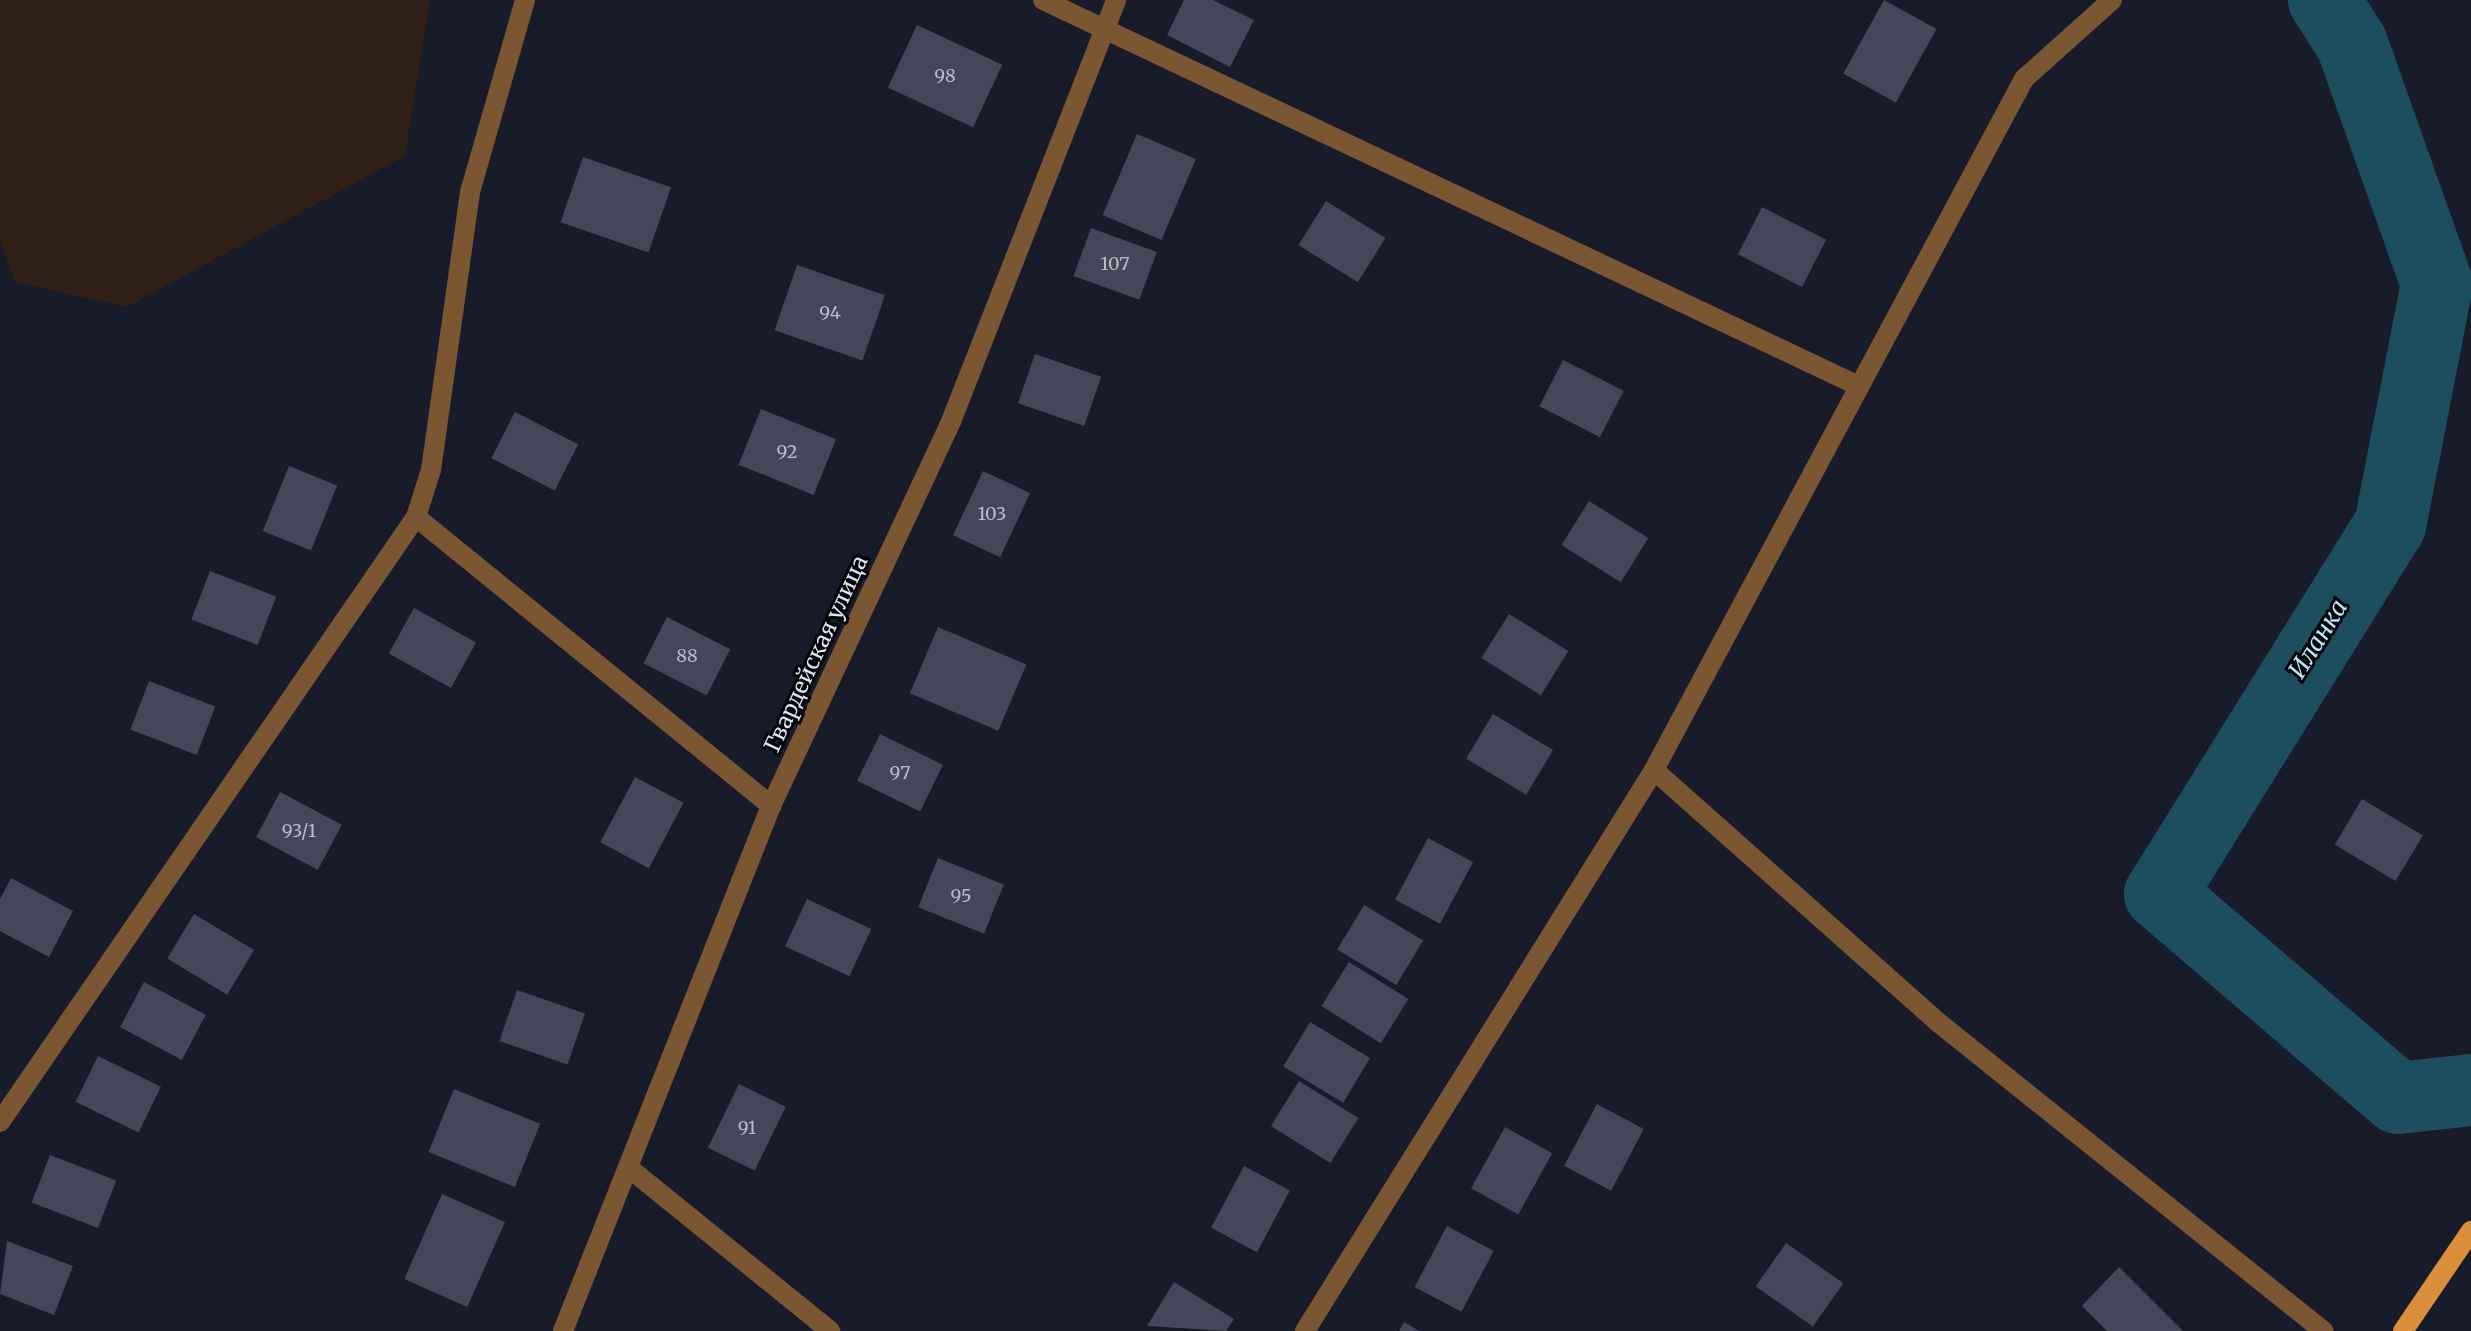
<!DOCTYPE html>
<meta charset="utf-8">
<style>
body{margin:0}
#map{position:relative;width:2471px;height:1331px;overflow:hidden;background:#181b2a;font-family:Merriweather,serif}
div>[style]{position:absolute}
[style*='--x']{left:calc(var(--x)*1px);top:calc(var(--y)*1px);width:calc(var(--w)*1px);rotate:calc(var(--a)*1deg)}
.industrial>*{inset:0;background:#2f1f17}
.river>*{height:72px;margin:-36px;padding:0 36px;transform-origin:36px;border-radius:36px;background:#1d4e5e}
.building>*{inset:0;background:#434759;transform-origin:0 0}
.minor>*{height:20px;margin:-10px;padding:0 10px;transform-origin:10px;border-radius:10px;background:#7a5632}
.major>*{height:20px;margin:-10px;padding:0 10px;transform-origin:10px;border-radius:10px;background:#db8e3c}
span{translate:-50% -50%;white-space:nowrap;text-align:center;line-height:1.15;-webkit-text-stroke:6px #05060c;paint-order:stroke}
.number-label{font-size:18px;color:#babdca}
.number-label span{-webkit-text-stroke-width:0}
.street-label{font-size:22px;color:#e1e4ef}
.water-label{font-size:24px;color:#bbe8f8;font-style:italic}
</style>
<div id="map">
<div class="industrial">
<div style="clip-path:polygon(0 0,430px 0,405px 156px,127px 307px,15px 282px,0 242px)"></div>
</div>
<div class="river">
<div style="--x:2324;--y:0;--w:52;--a:57.5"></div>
<div style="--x:2352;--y:44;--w:255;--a:70.5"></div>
<div style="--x:2437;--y:284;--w:246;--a:101"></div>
<div style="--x:2390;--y:525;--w:435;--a:121.9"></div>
<div style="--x:2160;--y:894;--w:313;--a:40.6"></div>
<div style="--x:2398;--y:1098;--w:73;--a:-6.3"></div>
</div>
<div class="building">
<div style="clip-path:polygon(1184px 0,1213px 0,1254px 20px,1230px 67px,1167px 35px)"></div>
<div style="left:1884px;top:0;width:60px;height:84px;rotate:29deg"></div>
<div style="left:917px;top:25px;width:94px;height:69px;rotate:25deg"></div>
<div style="left:1137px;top:134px;width:64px;height:88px;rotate:23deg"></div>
<div style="left:583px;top:157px;width:93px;height:69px;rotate:19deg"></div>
<div style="left:1326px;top:201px;width:70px;height:52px;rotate:32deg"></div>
<div style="left:1762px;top:207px;width:72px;height:53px;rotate:27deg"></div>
<div style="left:1091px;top:228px;width:70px;height:51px;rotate:20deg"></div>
<div style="left:797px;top:265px;width:93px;height:69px;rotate:19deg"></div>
<div style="left:1035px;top:354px;width:70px;height:52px;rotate:19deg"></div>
<div style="left:1563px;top:360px;width:68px;height:52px;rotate:27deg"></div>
<div style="left:761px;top:409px;width:81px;height:60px;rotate:22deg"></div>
<div style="left:515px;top:412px;width:71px;height:52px;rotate:27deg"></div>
<div style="left:289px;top:466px;width:52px;height:70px;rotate:22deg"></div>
<div style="left:983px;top:471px;width:52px;height:71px;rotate:25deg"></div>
<div style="left:1589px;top:501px;width:70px;height:52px;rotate:32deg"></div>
<div style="left:210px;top:571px;width:71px;height:52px;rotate:21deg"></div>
<div style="left:414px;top:608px;width:71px;height:52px;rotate:29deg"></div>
<div style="left:1509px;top:614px;width:70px;height:52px;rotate:32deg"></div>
<div style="left:667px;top:617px;width:71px;height:52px;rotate:27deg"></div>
<div style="left:938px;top:627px;width:96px;height:72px;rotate:23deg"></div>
<div style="left:149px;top:681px;width:71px;height:52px;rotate:21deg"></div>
<div style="left:1493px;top:714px;width:70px;height:52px;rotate:31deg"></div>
<div style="left:880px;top:734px;width:70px;height:52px;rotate:26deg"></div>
<div style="left:635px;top:777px;width:55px;height:74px;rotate:28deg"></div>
<div style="left:280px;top:792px;width:70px;height:51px;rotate:28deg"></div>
<div style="left:2362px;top:799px;width:71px;height:53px;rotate:31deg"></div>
<div style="left:1428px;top:838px;width:51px;height:70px;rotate:28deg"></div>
<div style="left:938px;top:858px;width:71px;height:53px;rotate:22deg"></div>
<div style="clip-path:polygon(11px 878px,73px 911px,49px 957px,0 931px,0 899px)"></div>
<div style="left:807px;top:899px;width:71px;height:52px;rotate:25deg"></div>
<div style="left:1364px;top:905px;width:69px;height:52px;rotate:31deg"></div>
<div style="left:194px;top:914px;width:70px;height:52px;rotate:31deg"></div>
<div style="left:1349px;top:962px;width:70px;height:52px;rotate:32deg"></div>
<div style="left:144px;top:982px;width:70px;height:51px;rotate:28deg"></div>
<div style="left:517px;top:990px;width:72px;height:54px;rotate:19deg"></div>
<div style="left:1310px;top:1022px;width:70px;height:52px;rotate:31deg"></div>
<div style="left:98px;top:1056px;width:70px;height:51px;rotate:26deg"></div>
<div style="left:1299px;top:1081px;width:70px;height:53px;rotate:32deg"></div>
<div style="left:739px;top:1084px;width:52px;height:71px;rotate:26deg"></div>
<div style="left:454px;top:1089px;width:93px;height:68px;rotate:22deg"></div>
<div style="left:1597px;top:1104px;width:53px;height:70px;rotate:28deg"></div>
<div style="left:1505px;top:1127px;width:54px;height:70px;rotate:29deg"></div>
<div style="left:50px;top:1155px;width:71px;height:51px;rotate:21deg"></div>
<div style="left:1244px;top:1166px;width:52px;height:70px;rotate:28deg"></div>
<div style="left:442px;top:1194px;width:69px;height:93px;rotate:24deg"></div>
<div style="left:1447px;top:1226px;width:53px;height:69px;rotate:28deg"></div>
<div style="clip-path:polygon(7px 1241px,73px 1266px,54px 1315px,0 1294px)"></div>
<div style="left:1786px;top:1243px;width:70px;height:53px;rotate:35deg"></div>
<div style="clip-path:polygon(2119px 1267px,2183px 1331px,2107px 1331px,2082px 1306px)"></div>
<div style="clip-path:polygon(1174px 1282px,1234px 1319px,1226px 1331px,1147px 1326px)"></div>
<div style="clip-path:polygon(1404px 1322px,1419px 1331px,1399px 1331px)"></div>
</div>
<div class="minor">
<div style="--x:1043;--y:0;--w:903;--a:25.32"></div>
<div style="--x:2112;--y:0;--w:118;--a:138.1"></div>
<div style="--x:2024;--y:79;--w:784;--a:118.17"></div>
<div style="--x:1654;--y:770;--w:381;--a:41.6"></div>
<div style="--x:1939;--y:1023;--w:493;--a:38.7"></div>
<div style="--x:416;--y:517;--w:458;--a:39.1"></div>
<div style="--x:0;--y:1122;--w:734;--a:-55.49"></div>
<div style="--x:416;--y:517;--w:49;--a:-72.3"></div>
<div style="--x:431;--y:470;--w:281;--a:-82"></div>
<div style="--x:470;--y:192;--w:200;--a:-74"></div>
<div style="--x:629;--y:1168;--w:259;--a:39"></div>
<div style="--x:563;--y:1331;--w:565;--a:-68.39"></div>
<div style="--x:771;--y:806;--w:427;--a:-64.9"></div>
<div style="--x:952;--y:419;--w:450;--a:-68.6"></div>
<div style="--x:1305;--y:1331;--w:661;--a:-58.11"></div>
</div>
<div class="major">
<div style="--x:2403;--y:1331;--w:121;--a:-55.8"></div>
</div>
<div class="number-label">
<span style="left:945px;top:76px">98</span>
<span style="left:1115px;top:264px">107</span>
<span style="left:830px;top:313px">94</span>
<span style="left:787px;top:452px">92</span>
<span style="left:992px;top:514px">103</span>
<span style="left:687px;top:656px">88</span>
<span style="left:900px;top:773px">97</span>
<span style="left:299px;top:831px">93/1</span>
<span style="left:961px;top:896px">95</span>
<span style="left:747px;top:1128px">91</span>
</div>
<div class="street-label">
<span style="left:816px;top:654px;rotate:-65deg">Гвардейская улица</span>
</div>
<div class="water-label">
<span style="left:2318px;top:639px;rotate:-58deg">Иланка</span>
</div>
</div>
